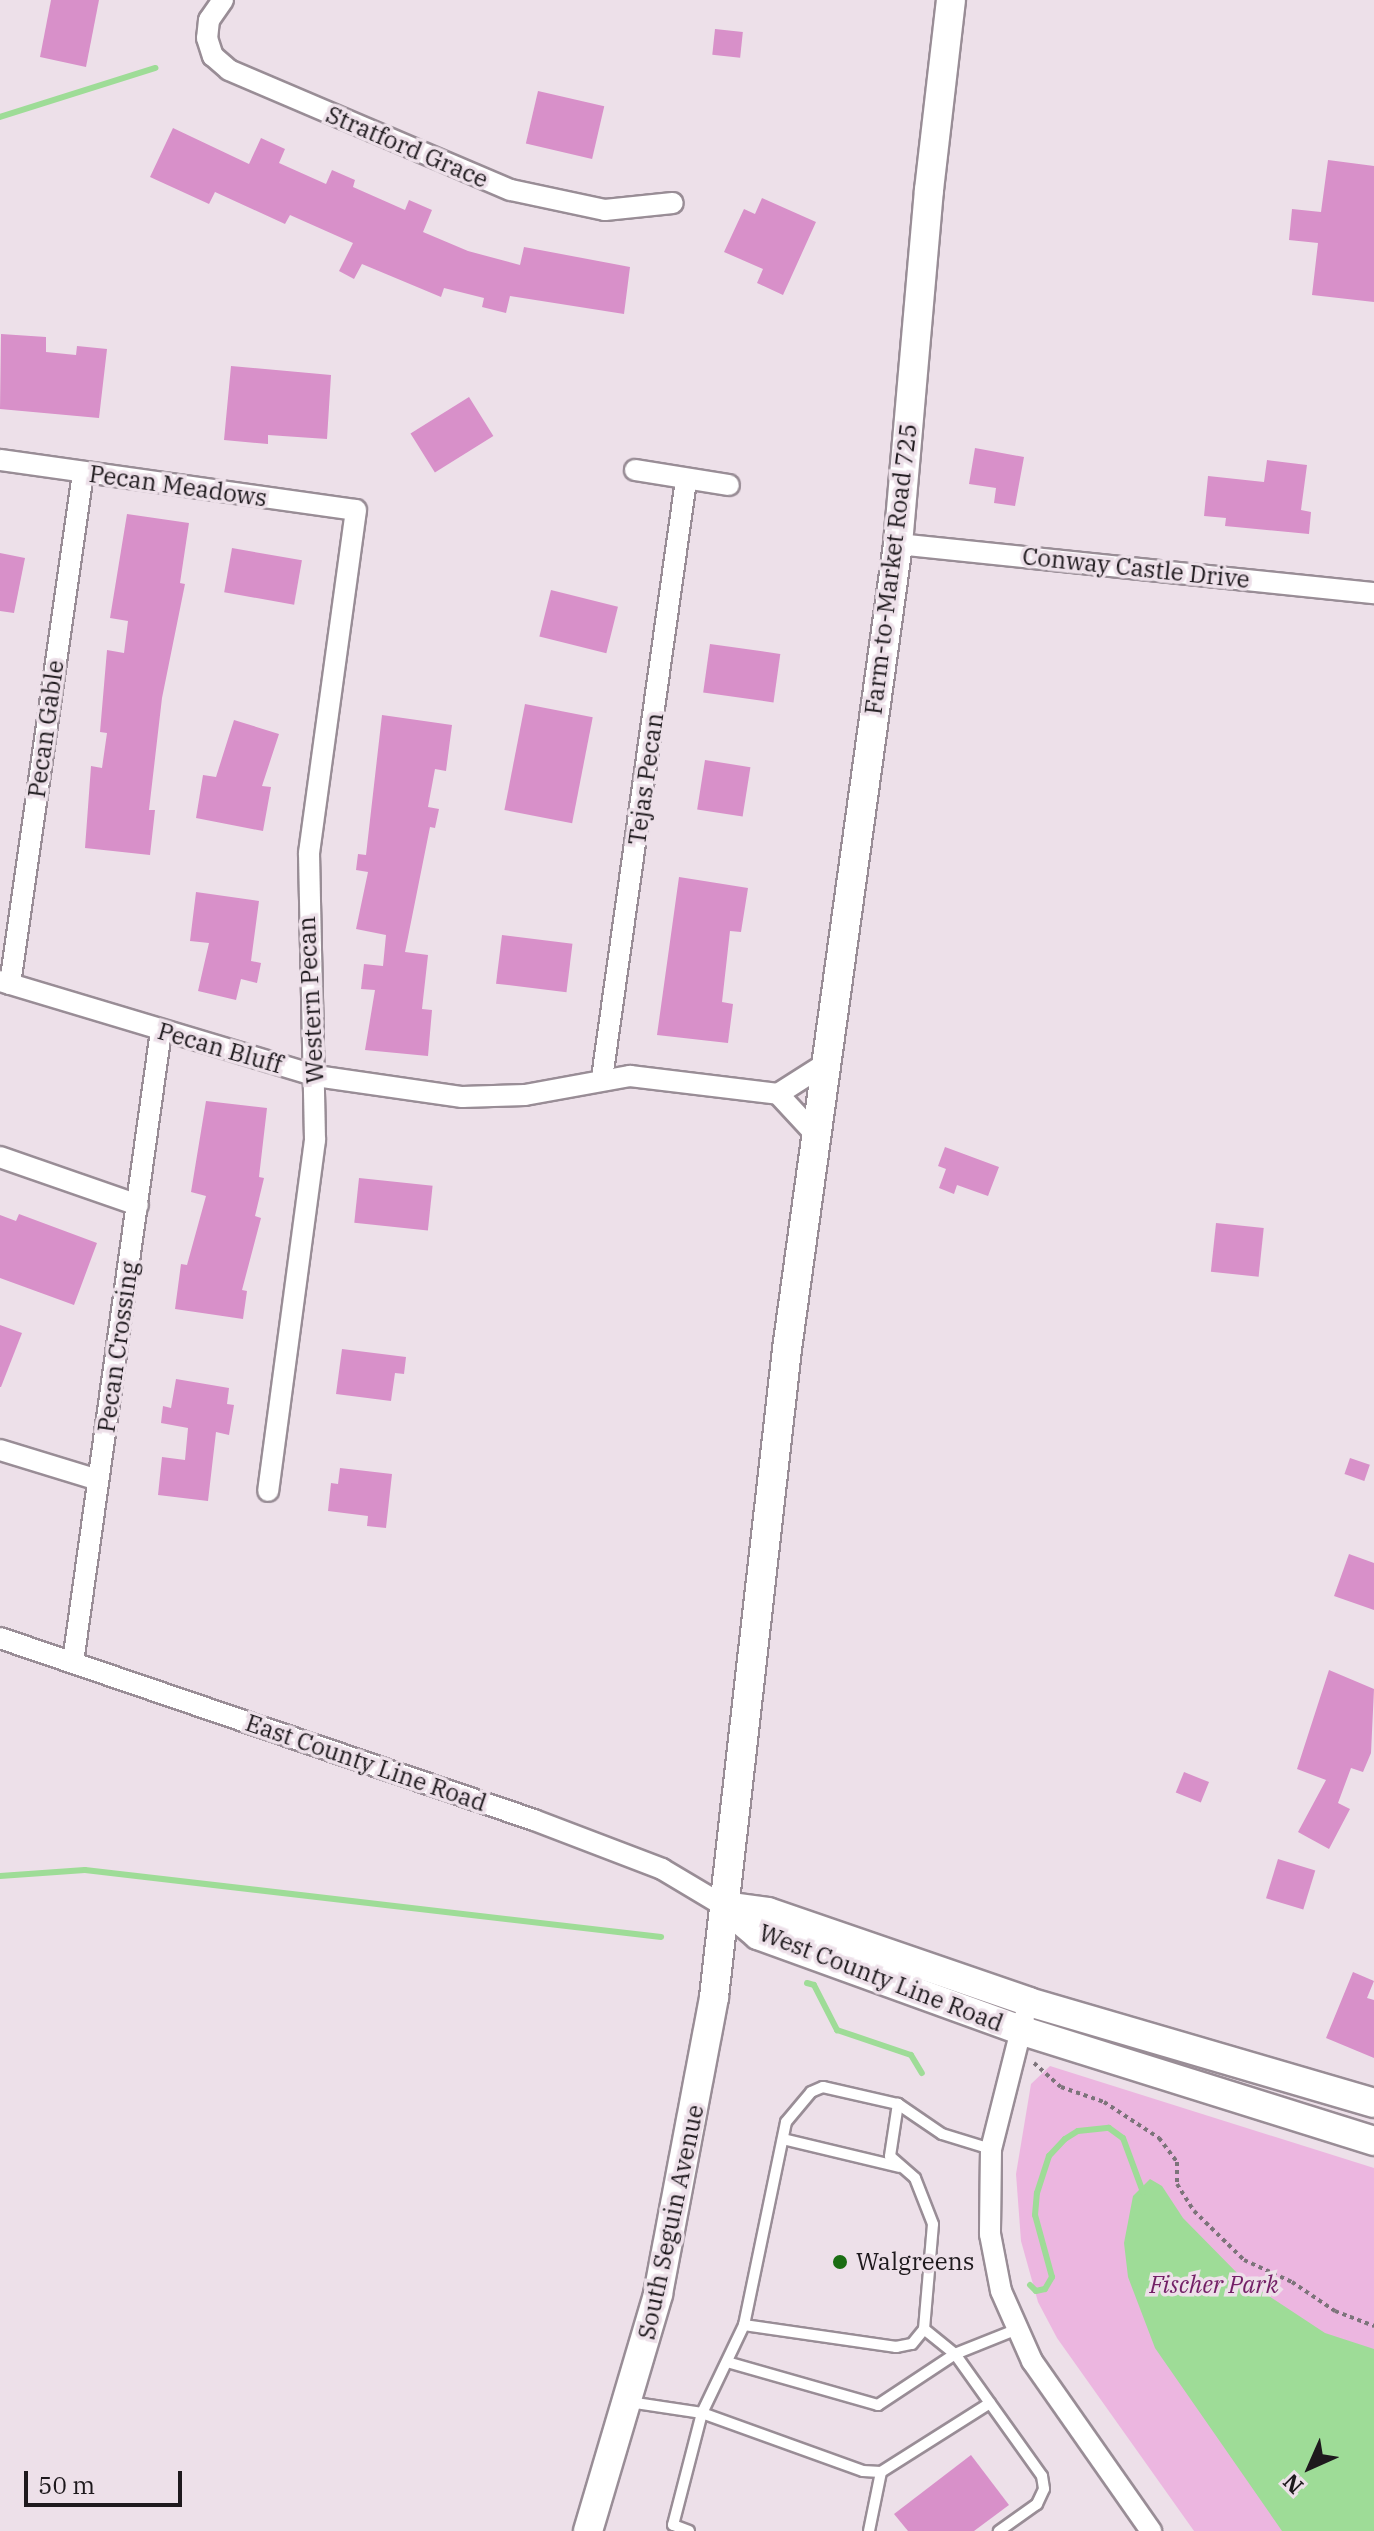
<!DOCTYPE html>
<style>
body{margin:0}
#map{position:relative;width:1374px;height:2531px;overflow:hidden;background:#ede0e9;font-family:"IBM Plex Serif",serif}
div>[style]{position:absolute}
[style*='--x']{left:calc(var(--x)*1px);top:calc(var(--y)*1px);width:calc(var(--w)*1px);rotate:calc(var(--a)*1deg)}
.green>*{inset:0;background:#ecb6e0}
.water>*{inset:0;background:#9edc97}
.stream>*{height:6px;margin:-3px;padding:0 3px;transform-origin:3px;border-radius:3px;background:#9edc97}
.building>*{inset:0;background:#d890c9;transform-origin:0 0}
.path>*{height:4px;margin-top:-2px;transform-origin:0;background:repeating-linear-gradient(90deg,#7c737a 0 4px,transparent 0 8px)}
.roads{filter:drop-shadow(2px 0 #998d96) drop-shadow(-2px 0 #998d96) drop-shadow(0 2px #998d96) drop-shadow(0 -2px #998d96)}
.lane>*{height:10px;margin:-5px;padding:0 5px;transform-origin:5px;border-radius:5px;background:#fff}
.street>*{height:20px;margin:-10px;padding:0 10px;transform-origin:10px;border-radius:10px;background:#fff}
.secondary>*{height:28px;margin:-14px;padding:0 14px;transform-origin:14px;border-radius:14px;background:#fff}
.dots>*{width:22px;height:22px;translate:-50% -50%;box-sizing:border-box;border:4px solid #ede0e9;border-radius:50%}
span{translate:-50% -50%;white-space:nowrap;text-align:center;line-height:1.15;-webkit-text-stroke:7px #ede0e9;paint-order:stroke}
.street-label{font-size:24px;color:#1e191d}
.poi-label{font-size:24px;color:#1e191d}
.left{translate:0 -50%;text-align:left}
.park-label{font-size:24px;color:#731f66;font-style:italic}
.north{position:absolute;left:1270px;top:2427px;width:80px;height:80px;-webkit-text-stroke:6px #ede0e9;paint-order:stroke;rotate:225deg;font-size:22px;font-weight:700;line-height:32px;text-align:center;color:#1e191d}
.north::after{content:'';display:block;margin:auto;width:28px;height:36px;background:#1e191d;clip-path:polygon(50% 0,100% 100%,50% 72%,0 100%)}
.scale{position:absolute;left:24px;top:2471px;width:158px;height:36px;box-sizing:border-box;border:4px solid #1e191d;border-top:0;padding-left:10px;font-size:24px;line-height:28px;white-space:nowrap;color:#1e191d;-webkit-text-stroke:6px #ede0e9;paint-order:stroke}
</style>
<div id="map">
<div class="green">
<div style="clip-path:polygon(1050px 2066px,1374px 2168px,1374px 2531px,1194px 2531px,1057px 2338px,1038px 2302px,1021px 2241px,1016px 2174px,1031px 2084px)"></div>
</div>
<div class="water">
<div style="clip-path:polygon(1150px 2179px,1162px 2186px,1183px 2218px,1243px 2279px,1325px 2333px,1374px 2349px,1374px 2531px,1282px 2531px,1155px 2348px,1128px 2277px,1124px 2243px,1133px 2196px)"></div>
</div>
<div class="stream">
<div style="--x:0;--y:117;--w:163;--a:-17.5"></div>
<div style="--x:0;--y:1876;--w:85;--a:-4"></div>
<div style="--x:85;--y:1870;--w:580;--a:6.63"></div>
<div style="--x:807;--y:1983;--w:7;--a:16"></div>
<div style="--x:814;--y:1985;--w:51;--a:62.9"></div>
<div style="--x:837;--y:2030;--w:78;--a:18.7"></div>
<div style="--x:911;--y:2055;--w:21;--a:59"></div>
<div style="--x:1030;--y:2285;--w:8;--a:45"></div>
<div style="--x:1036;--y:2291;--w:9;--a:-13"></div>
<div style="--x:1045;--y:2289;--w:14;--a:-60"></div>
<div style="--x:1052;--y:2277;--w:64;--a:-105.3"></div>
<div style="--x:1035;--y:2215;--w:22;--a:-85"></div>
<div style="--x:1037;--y:2193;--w:39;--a:-72"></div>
<div style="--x:1049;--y:2156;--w:23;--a:-47"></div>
<div style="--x:1065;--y:2139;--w:15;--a:-32"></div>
<div style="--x:1078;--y:2131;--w:31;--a:-6"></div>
<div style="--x:1109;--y:2128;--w:17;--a:36"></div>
<div style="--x:1123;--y:2138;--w:58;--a:69.7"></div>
</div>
<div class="building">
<div style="clip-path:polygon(51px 0,99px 0,86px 67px,40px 57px)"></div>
<div style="left:715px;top:29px;width:28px;height:26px;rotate:6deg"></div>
<div style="left:538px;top:91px;width:68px;height:54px;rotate:13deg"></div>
<div style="clip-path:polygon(173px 128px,249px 164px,261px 138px,285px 149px,279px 163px,326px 184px,332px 170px,355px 180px,353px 187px,405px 210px,409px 200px,432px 210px,423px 232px,468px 251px,520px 265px,524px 247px,630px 267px,624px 314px,510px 296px,506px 313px,482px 307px,484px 298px,444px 288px,441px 297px,362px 264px,354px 279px,339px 271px,353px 243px,290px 215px,285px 224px,215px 192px,209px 204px,150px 177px)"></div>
<div style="clip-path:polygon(1328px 160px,1374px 166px,1374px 302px,1312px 295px,1318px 243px,1289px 240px,1292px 209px,1321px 212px)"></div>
<div style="clip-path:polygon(762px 198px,816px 222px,783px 295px,757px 283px,763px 269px,724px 252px,744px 209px,755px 214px)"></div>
<div style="clip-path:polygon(1px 334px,46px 337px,46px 352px,76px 355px,77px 346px,107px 349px,99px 418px,0 409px)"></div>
<div style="clip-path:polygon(231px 366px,331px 375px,327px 439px,268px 435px,268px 444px,224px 440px)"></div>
<div style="left:469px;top:397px;width:46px;height:69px;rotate:58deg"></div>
<div style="clip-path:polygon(975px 448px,1024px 457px,1015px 506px,994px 503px,996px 488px,969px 484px)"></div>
<div style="clip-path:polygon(1267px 460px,1307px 465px,1301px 510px,1311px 512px,1309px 534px,1225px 526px,1226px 518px,1204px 516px,1208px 476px,1264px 482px)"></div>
<div style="clip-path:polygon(127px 514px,189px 523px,180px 583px,185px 584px,162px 698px,149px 810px,155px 810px,150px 855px,85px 848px,91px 766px,102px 768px,107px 733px,100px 732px,107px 650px,124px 653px,128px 621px,110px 618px)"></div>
<div style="left:232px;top:548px;width:71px;height:45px;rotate:10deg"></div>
<div style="clip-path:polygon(0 553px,25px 558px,14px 613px,0 611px)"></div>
<div style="left:551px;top:590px;width:69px;height:48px;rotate:14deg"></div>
<div style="left:710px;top:644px;width:71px;height:49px;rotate:8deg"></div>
<div style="left:525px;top:704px;width:69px;height:108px;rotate:11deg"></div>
<div style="clip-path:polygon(382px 715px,452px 725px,446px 771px,435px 769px,428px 807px,439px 809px,435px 828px,430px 827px,405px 952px,428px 955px,422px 1009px,432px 1010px,428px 1056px,365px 1050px,375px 990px,361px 989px,364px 964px,383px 966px,386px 935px,356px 929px,368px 872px,356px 870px,358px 854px,366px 855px)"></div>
<div style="clip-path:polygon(234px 720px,279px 734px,262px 786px,271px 787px,263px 831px,196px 818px,203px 775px,216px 777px)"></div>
<div style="left:705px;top:760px;width:46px;height:50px;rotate:9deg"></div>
<div style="clip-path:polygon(679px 877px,748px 888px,741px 932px,730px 931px,722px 1002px,733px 1004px,728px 1043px,657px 1035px)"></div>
<div style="clip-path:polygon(196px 892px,259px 901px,251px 961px,261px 963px,257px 983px,241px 979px,236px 1000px,198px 991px,209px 943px,190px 941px)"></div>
<div style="left:502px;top:935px;width:71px;height:49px;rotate:7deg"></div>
<div style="clip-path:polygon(206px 1101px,267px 1108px,259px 1177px,264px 1178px,255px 1216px,261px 1218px,242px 1290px,247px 1291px,243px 1319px,175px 1309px,181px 1264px,187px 1265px,206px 1196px,191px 1192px)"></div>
<div style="clip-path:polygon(945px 1147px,999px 1167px,988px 1196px,957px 1185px,954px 1194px,939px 1188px,946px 1169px,938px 1166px)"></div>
<div style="left:359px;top:1178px;width:74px;height:45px;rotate:6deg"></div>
<div style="clip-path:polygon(19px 1214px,97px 1243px,74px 1305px,0 1278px,0 1215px,16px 1221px)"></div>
<div style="left:1216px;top:1223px;width:48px;height:49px;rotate:6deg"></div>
<div style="clip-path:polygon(0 1325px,22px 1333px,1px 1387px,0 1387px)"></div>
<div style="clip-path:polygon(342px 1349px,406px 1357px,404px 1374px,395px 1373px,391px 1401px,336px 1394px)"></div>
<div style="clip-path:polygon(176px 1379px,229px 1388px,227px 1404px,234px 1405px,229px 1435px,216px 1432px,208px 1501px,158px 1495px,162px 1457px,185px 1460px,188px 1428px,161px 1423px,163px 1406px,171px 1408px)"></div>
<div style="left:1350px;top:1458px;width:21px;height:17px;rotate:19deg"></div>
<div style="clip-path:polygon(340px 1468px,392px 1474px,386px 1528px,367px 1526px,368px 1516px,328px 1511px,331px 1483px,338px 1484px)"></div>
<div style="clip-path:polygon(1349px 1554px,1374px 1563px,1374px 1610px,1334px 1596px)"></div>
<div style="clip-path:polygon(1329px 1670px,1374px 1689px,1371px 1753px,1363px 1772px,1351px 1768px,1338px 1803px,1350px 1809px,1329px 1849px,1298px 1832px,1326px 1780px,1297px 1769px)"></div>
<div style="left:1184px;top:1772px;width:27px;height:22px;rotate:22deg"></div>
<div style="left:1278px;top:1859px;width:39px;height:41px;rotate:17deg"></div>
<div style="clip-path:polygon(1353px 1972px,1374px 1981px,1367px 1998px,1374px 2000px,1374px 2058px,1326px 2038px)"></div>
<div style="clip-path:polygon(971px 2455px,1009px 2505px,974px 2531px,908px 2531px,894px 2514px)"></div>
</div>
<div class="path">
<div style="--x:1034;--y:2063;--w:36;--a:42"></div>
<div style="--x:1061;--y:2087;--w:46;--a:19.2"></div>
<div style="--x:1104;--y:2102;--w:66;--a:33.2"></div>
<div style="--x:1159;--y:2138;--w:30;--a:53"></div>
<div style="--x:1177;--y:2162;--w:22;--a:90"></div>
<div style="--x:1177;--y:2184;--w:32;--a:58"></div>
<div style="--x:1194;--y:2211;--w:70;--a:44.4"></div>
<div style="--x:1244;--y:2260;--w:53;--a:24.6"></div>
<div style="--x:1292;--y:2282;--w:52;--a:34"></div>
<div style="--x:1335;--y:2311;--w:42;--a:21"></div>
</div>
<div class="roads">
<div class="lane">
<div style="--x:783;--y:2139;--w:120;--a:13.5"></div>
<div style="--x:744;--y:2325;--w:154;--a:8.2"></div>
<div style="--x:896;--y:2347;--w:16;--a:-11"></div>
<div style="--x:912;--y:2344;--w:19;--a:-51"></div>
<div style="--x:924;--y:2329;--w:105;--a:-85.1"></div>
<div style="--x:933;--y:2224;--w:49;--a:-111.4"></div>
<div style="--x:915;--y:2178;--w:33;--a:-139"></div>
<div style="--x:890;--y:2156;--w:53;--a:-81.3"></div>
<div style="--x:924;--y:2329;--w:40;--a:39"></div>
<div style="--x:955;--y:2354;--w:150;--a:54.5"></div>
<div style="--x:1042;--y:2476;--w:13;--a:81"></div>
<div style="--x:1044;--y:2489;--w:17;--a:115"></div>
<div style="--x:1037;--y:2504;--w:47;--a:144.6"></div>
<div style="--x:727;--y:2362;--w:157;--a:15.9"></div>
<div style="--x:878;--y:2405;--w:92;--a:-33.5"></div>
<div style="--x:955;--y:2354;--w:65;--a:-21.8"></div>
<div style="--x:629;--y:2402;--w:74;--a:8.6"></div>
<div style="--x:702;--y:2413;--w:98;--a:-64.5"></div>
<div style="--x:744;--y:2325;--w:207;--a:-78.3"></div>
<div style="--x:786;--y:2122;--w:39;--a:-50"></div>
<div style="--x:811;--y:2092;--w:13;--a:-23"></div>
<div style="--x:823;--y:2087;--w:77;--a:12.8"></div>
<div style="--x:898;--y:2104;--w:53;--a:34.3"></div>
<div style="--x:942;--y:2134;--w:51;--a:17"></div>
<div style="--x:689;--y:2531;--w:17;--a:-159"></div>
<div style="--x:673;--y:2525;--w:116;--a:-75.5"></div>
<div style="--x:702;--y:2413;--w:171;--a:19.8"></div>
<div style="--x:863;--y:2471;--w:18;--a:3"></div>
<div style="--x:881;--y:2472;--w:129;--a:-32.3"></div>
<div style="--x:869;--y:2531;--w:60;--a:-78.5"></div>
</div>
<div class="street">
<div style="--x:223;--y:0;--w:24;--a:125"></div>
<div style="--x:209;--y:20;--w:18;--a:96"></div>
<div style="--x:207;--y:38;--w:19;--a:72"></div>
<div style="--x:213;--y:56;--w:21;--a:41"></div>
<div style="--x:229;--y:70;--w:306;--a:23.1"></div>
<div style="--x:511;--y:190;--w:96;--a:12"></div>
<div style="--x:605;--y:210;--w:68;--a:-5.9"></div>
<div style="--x:0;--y:460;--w:359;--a:8"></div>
<div style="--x:356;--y:510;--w:346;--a:97.8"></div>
<div style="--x:309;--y:853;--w:287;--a:88.8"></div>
<div style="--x:315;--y:1140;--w:354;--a:97.6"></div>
<div style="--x:635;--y:470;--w:95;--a:9.1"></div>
<div style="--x:898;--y:544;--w:479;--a:5.9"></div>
<div style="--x:0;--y:981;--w:330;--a:16.7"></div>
<div style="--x:316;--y:1076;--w:148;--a:8.2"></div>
<div style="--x:462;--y:1097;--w:63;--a:-1.8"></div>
<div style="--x:525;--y:1095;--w:107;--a:-10.3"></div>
<div style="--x:630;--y:1076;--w:149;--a:6.9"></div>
<div style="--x:778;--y:1094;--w:59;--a:47.1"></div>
<div style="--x:10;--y:984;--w:516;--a:-81.87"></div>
<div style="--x:602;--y:1078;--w:604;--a:-82"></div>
<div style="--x:778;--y:1094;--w:56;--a:-32.6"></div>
<div style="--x:0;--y:1157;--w:146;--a:19.2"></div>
<div style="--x:0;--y:1450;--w:102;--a:17"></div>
<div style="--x:0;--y:1638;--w:564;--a:18.82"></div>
<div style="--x:534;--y:1820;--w:137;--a:20.9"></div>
<div style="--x:662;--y:1869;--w:72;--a:30.8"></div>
<div style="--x:73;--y:1662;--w:637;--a:-82.06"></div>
<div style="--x:1024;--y:2018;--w:135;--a:104.1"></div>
<div style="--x:991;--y:2149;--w:85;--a:90.7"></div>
<div style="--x:990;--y:2234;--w:58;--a:79.1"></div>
<div style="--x:1001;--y:2291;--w:77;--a:66.1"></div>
<div style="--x:1032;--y:2361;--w:208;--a:55"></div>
</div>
<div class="secondary">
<div style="--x:724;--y:1906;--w:45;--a:40.5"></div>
<div style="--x:758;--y:1935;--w:279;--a:19.9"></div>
<div style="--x:1020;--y:2030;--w:371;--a:17.4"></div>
<div style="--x:725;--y:1906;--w:43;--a:7.9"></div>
<div style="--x:768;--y:1912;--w:276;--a:19"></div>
<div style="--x:1029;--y:2002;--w:359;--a:16.3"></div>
<div style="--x:588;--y:2531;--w:247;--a:-73.5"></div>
<div style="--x:658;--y:2294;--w:302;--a:-79.3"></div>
<div style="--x:714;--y:1997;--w:652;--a:-83.57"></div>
<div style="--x:787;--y:1349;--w:813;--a:-82.15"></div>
<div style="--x:898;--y:544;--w:355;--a:-85"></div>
<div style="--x:929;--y:190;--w:191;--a:-83.4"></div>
</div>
</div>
<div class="dots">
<div style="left:840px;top:2262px;background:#1b6d13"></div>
</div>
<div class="street-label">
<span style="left:407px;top:147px;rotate:23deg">Stratford Grace</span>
<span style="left:178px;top:486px;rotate:8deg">Pecan Meadows</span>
<span style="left:1136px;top:568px;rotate:6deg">Conway Castle Drive</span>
<span style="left:891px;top:569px;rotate:-83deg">Farm-to-Market Road 725</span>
<span style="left:46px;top:729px;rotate:-82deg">Pecan Gable</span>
<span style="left:646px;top:779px;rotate:-82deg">Tejas Pecan</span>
<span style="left:311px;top:1000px;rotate:-93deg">Western Pecan</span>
<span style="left:220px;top:1048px;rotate:16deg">Pecan Bluff</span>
<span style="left:118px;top:1347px;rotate:-82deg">Pecan Crossing</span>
<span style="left:366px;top:1763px;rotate:19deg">East County Line Road</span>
<span style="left:881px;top:1978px;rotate:21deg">West County Line Road</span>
<span style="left:671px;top:2222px;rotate:-78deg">South Seguin Avenue</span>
</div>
<div class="poi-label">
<span class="left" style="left:856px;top:2262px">Walgreens</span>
</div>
<div class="park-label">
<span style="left:1214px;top:2285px">Fischer Park</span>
</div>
<div class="north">N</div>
<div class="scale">50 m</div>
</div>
